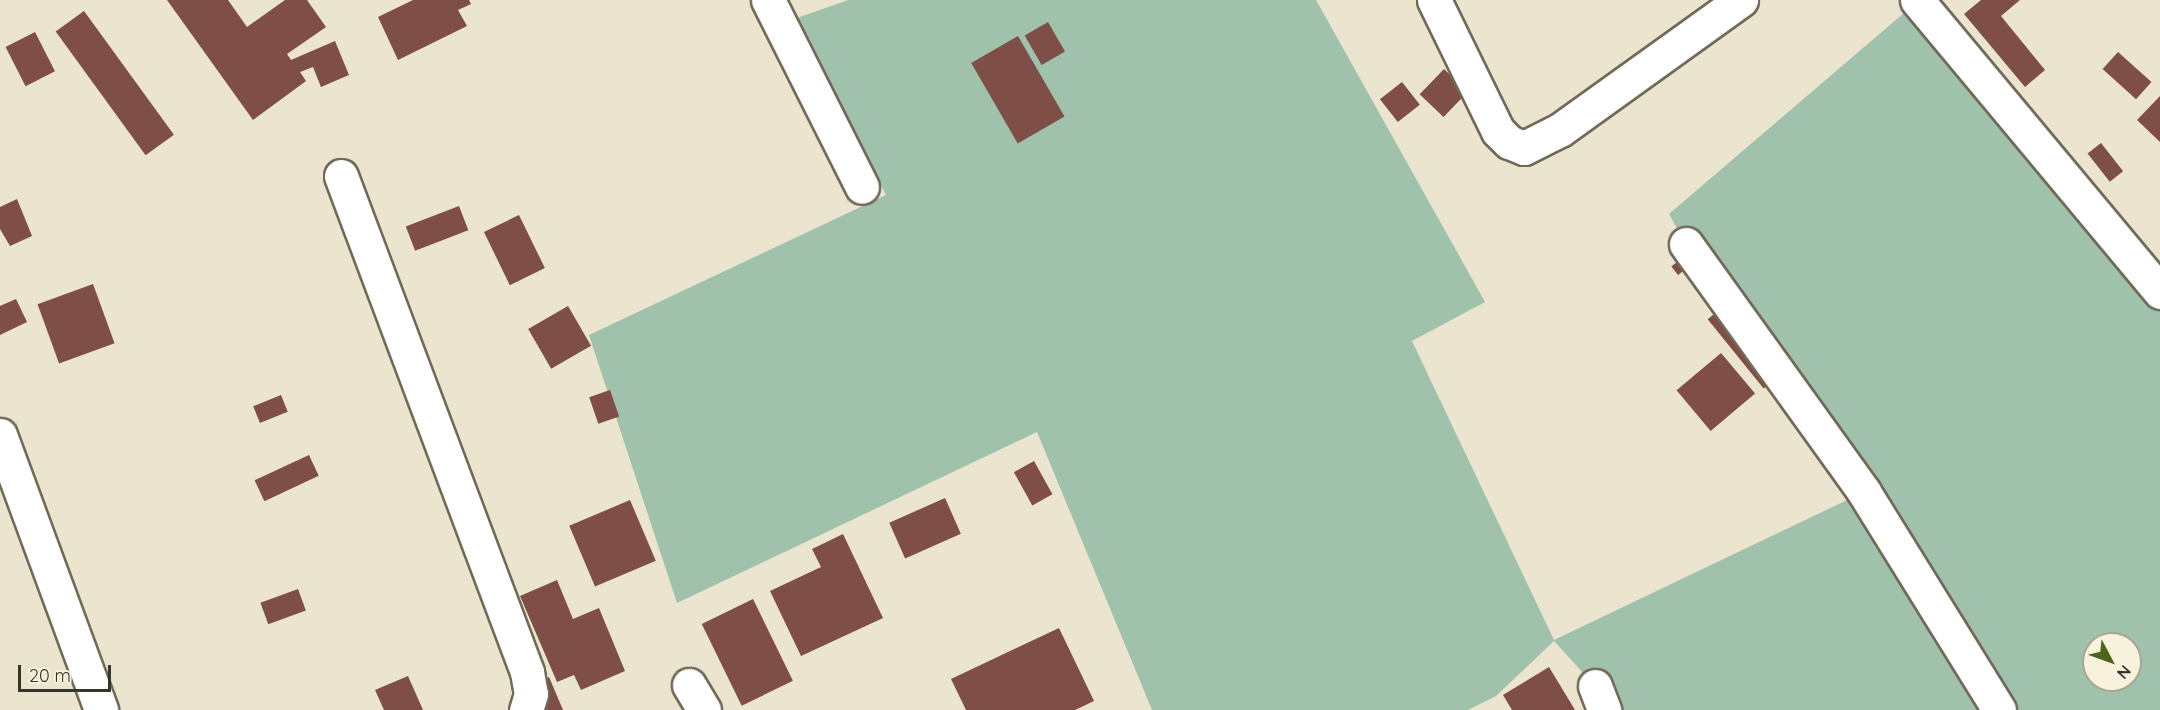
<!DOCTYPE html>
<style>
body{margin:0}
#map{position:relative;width:2160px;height:710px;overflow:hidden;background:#ebe4ce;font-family:Quicksand,sans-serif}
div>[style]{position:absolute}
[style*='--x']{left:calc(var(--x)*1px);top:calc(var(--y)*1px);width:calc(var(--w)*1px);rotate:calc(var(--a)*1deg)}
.green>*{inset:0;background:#a0c1ac}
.building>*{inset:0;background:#7f4e46;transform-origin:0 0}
.roads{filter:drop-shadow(2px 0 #716a57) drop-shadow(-2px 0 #716a57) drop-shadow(0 2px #716a57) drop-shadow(0 -2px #716a57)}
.minor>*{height:33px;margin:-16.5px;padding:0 16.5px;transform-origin:16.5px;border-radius:16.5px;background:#fff}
span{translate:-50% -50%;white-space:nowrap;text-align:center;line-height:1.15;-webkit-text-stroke:6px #f8f1db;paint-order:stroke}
.north{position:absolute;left:2082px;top:632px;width:60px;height:60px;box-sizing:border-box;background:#f8f1db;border:2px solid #aba595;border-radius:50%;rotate:131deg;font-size:16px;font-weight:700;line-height:24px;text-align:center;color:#37342c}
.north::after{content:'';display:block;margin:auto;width:21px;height:27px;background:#496619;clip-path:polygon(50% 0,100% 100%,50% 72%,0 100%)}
.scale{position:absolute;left:18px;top:665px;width:93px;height:27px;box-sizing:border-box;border:3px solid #37342c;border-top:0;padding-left:8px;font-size:18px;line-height:21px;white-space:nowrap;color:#37342c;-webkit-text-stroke:4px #f8f1db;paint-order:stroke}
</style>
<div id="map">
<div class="green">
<div style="clip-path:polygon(evenodd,848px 0,1316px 0,1485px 302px,1412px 341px,1554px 640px,1864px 492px,1686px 244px,1669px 214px,1918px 1px,2160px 292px,2160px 710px,1604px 710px,1595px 686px,1554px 641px,1496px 696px,1468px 710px,1152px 710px,1037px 432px,677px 603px,589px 335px,886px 195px,797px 18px,848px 0,2094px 644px,2130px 644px,2130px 680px,2094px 680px,2094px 644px)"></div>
</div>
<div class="building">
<div style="clip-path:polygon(167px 0,228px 0,247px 27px,285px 0,307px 0,326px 27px,287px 54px,291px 60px,335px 41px,349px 75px,321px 87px,313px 67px,300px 72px,306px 81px,253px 120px)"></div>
<div style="clip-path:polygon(413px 0,469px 0,471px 4px,458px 10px,467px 26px,398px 60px,378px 17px)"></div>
<div style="clip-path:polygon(1981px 0,2020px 0,2001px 16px,2045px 70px,2025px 87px,1964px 14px)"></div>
<div style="left:84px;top:11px;width:153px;height:35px;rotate:54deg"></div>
<div style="left:1048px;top:22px;width:34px;height:27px;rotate:60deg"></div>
<div style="left:35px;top:32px;width:44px;height:33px;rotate:63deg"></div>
<div style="left:1018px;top:36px;width:93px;height:54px;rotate:60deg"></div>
<div style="left:2118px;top:52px;width:45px;height:23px;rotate:42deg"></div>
<div style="left:1444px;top:69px;width:33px;height:35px;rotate:44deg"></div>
<div style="left:1402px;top:82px;width:29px;height:28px;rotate:52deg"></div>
<div style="clip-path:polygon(2160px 96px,2160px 142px,2137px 120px)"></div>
<div style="left:2101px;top:143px;width:36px;height:17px;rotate:52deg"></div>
<div style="clip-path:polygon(17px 199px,32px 236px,10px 246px,0 229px,0 207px)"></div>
<div style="left:459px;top:206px;width:26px;height:57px;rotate:69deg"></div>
<div style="left:519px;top:215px;width:59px;height:39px;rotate:64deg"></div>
<div style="left:1691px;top:251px;width:11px;height:25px;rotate:52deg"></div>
<div style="left:93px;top:284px;width:63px;height:59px;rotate:70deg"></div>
<div style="clip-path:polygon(16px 299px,27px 322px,0 335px,0 306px)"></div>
<div style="left:568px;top:306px;width:46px;height:46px;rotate:60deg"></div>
<div style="left:1724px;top:306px;width:89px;height:21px;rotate:51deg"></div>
<div style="left:1721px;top:353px;width:53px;height:58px;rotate:50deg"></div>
<div style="left:610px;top:390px;width:28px;height:22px;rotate:71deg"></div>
<div style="left:281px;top:395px;width:18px;height:30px;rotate:68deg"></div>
<div style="left:309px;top:455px;width:23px;height:60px;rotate:65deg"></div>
<div style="left:1034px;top:461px;width:38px;height:23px;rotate:61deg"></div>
<div style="left:945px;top:498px;width:39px;height:61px;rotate:66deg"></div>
<div style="left:630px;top:500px;width:66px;height:66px;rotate:67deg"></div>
<div style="clip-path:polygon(843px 534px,883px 618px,801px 656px,770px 591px,821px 567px,812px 549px)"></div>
<div style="clip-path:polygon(557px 580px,573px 619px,599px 608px,625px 671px,581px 690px,574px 675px,557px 682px,520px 596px)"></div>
<div style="left:298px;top:589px;width:23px;height:40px;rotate:70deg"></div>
<div style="left:753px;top:599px;width:91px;height:57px;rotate:64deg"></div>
<div style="clip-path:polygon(1059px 628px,1094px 701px,1075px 710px,966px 710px,951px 679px)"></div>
<div style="clip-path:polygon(1549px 667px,1575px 710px,1512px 710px,1503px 695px)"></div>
<div style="clip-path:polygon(408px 676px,423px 710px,384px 710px,375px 690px)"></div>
<div style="clip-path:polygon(549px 677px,563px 710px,514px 710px,522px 689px)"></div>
</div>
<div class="roads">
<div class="minor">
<div style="--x:768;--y:0;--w:209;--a:63.3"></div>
<div style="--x:1434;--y:0;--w:146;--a:64"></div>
<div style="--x:1498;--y:131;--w:16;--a:45"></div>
<div style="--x:1509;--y:142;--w:16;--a:22"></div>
<div style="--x:1524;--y:148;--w:40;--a:-26.6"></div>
<div style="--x:1560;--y:130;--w:223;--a:-35.7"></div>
<div style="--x:1917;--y:0;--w:380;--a:50.2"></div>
<div style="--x:341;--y:176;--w:530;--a:69.44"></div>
<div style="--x:527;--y:672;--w:22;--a:80"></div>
<div style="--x:531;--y:694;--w:17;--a:107"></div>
<div style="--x:1686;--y:244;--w:305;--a:54.3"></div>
<div style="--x:1864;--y:492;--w:256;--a:58.2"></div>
<div style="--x:0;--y:435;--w:293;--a:69.8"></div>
<div style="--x:689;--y:685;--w:29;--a:59"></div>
<div style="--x:1595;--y:686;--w:26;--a:69"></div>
</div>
</div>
<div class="north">N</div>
<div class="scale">20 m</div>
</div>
